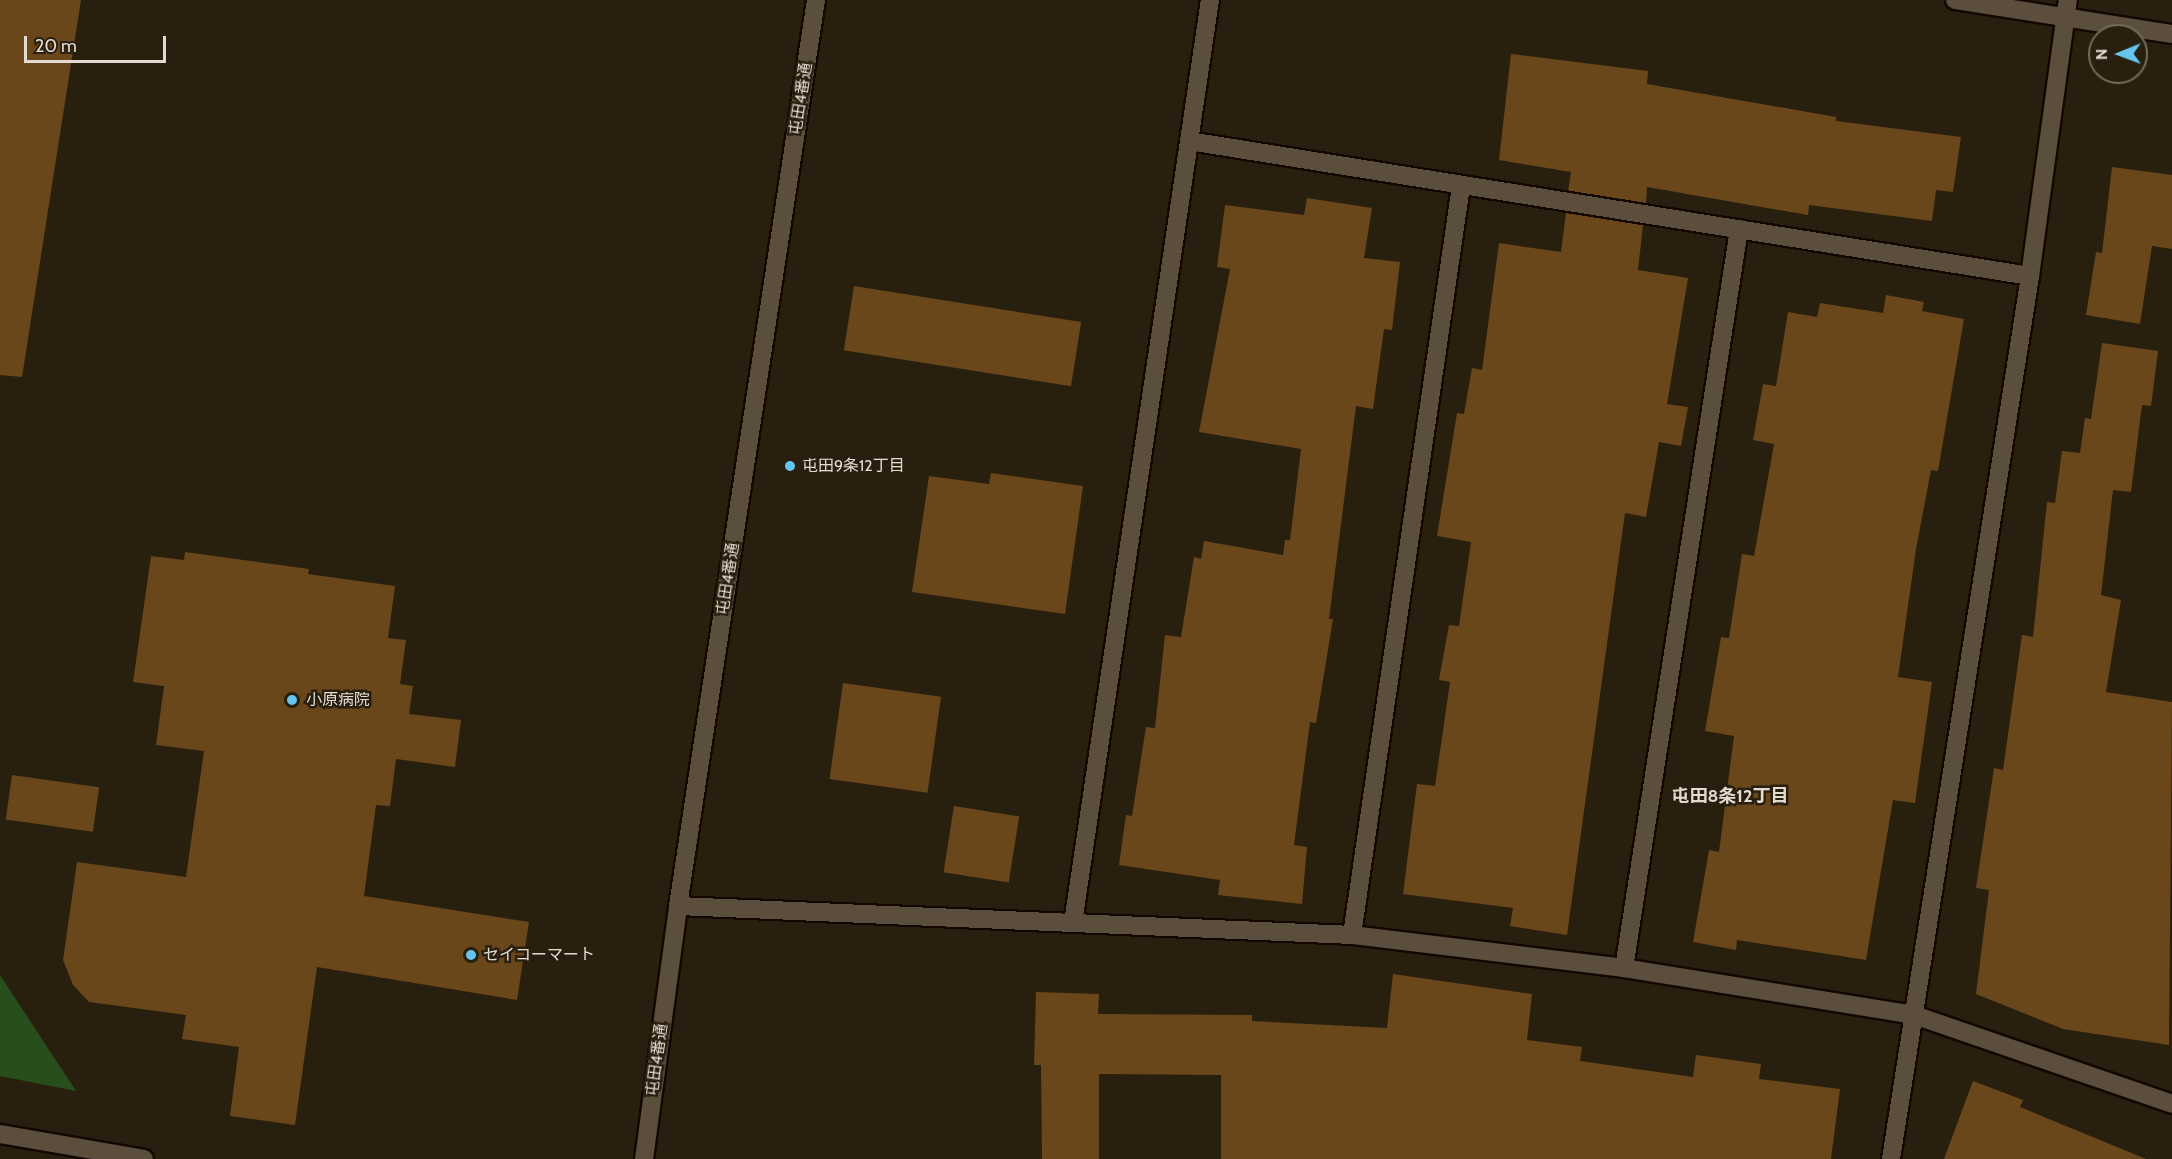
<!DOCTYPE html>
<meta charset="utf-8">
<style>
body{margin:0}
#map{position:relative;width:2172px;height:1159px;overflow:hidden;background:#291f0e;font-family:Cabin,"Noto Sans JP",sans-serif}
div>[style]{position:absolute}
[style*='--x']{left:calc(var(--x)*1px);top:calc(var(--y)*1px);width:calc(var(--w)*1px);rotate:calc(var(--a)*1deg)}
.green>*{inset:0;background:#284e1b}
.building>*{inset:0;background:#69471a;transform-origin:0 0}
.roads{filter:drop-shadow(2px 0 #120800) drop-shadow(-2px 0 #120800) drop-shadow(0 2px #120800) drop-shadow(0 -2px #120800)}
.minor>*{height:18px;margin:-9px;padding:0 9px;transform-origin:9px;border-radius:9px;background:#5b4e3c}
.tertiary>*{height:18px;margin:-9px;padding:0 9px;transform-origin:9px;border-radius:9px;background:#5b4e3c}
.dots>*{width:16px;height:16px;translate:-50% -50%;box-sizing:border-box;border:3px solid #291f0e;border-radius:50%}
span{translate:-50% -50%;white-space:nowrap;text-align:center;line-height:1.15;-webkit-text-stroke:5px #291f0e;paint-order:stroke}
.street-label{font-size:16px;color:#e3dbd1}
.poi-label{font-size:16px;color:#e3dbd1}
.left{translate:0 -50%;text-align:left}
.neighbourhood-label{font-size:18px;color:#e3dbd1;font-weight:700}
.north{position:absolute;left:2088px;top:24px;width:60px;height:60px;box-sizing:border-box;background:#291f0e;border:2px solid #736a5c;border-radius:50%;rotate:269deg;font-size:16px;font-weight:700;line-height:24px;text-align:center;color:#e3dbd1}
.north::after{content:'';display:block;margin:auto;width:21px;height:27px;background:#66c4ef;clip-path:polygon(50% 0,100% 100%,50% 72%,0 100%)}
.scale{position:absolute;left:24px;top:36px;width:142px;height:27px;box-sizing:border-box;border:3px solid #e3dbd1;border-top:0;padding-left:8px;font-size:18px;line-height:21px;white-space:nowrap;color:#e3dbd1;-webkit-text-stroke:4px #291f0e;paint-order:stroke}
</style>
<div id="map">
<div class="green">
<div style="clip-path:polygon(0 975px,76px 1091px,0 1076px)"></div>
</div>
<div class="building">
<div style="clip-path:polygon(0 0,81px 0,22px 377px,0 375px)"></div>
<div style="clip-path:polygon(1511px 54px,1648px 71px,1647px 84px,1836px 117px,1836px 121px,1961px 137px,1953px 192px,1936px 190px,1932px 221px,1809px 205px,1808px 215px,1647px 187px,1646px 203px,1568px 191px,1571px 172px,1499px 160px)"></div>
<div style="clip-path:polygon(2112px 167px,2172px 175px,2172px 249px,2152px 246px,2140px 324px,2086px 315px,2096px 252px,2102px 253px)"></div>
<div style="clip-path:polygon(1307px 198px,1372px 208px,1364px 258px,1400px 262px,1392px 330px,1384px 329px,1373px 409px,1356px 406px,1329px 619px,1333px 619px,1316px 723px,1310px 722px,1294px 845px,1307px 847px,1302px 904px,1218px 895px,1220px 880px,1119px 865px,1126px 815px,1132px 816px,1146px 727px,1155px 728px,1165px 635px,1181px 637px,1194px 557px,1201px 559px,1204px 541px,1283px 555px,1285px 540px,1290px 540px,1301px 449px,1199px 432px,1230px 269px,1217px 267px,1225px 205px,1304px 215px)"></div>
<div style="clip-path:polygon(1566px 213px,1643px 225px,1638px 270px,1688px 278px,1667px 404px,1688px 407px,1681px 446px,1659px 442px,1646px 517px,1625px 513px,1567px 935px,1510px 926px,1513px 908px,1403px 894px,1417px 784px,1435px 786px,1450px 682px,1439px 680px,1449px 625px,1459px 626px,1471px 542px,1437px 536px,1457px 413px,1464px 414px,1472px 368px,1482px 370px,1499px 243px,1561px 252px)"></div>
<div style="left:854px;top:286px;width:230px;height:65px;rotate:9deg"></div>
<div style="clip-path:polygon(1886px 295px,1924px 302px,1922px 311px,1964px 319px,1938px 471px,1931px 470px,1916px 549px,1898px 677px,1932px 682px,1915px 803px,1893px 800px,1866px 960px,1737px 940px,1736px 950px,1693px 942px,1709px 850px,1719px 852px,1734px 736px,1705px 731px,1721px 637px,1729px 638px,1742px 554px,1754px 556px,1774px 444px,1753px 440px,1763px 384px,1776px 386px,1788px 312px,1817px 317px,1820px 303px,1883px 313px)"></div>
<div style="clip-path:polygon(2102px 343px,2158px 351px,2151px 406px,2142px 405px,2131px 492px,2113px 490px,2101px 595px,2121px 600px,2106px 692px,2172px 702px,2169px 1045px,2063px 1029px,1976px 994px,1989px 890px,1976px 888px,1994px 768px,2003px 770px,2022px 635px,2033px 637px,2047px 502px,2055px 503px,2062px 451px,2080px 453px,2085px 418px,2091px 419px)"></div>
<div style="clip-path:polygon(991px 473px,1083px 486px,1065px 614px,912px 592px,929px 476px,989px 484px)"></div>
<div style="clip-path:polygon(185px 552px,309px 569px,308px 574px,395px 586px,388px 638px,406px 640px,400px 684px,413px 686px,409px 714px,461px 720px,455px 767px,396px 759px,390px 806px,376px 805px,364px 896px,529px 922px,517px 1000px,317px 967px,295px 1125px,230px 1116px,239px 1047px,182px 1039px,186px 1015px,89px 1002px,73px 985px,63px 960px,77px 862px,186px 877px,204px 751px,156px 745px,164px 686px,133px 682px,151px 556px,184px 560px)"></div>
<div style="left:843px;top:683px;width:99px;height:97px;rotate:8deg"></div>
<div style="left:12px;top:775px;width:88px;height:45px;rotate:8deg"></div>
<div style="left:954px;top:806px;width:66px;height:67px;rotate:9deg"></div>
<div style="clip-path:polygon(1393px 974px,1532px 994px,1527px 1040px,1582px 1047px,1580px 1061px,1693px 1077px,1696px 1055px,1761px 1064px,1759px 1079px,1840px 1089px,1831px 1159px,1221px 1159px,1221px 1075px,1099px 1074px,1099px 1159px,1042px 1159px,1041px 1065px,1034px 1065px,1036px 992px,1099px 994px,1098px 1014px,1252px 1015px,1252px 1021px,1387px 1028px)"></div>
<div style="clip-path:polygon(1973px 1081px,2023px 1100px,2020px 1107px,2146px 1159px,1944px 1159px)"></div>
</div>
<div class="roads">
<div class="minor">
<div style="--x:1955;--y:0;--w:220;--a:8.9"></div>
<div style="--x:1189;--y:141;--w:852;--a:9.12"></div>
<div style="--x:678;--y:906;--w:675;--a:2.46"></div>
<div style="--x:1352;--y:935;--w:274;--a:6.9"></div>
<div style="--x:1624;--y:968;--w:294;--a:9.2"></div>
<div style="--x:1914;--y:1015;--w:273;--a:19"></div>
<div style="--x:1073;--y:923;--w:933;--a:-81.56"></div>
<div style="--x:1352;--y:935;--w:757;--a:-81.72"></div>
<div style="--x:1624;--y:968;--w:748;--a:-81.15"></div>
<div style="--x:1891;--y:1159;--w:894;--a:-81.05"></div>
<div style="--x:2030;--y:276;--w:279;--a:-82.2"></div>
</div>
<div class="tertiary">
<div style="--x:0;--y:1134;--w:146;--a:9.8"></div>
<div style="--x:644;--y:1159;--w:255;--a:-82.3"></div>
<div style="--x:678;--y:906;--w:916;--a:-81.34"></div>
</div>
</div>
<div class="dots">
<div style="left:790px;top:466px;background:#66c4ef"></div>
<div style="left:292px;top:700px;background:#66c4ef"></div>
<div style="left:471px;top:955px;background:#66c4ef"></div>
</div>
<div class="street-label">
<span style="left:801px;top:99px;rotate:-81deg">屯田4番通</span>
<span style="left:728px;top:579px;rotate:-81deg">屯田4番通</span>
<span style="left:657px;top:1060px;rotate:-82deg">屯田4番通</span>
</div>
<div class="poi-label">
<span class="left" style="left:802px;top:466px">屯田9条12丁目</span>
<span class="left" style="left:306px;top:700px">小原病院</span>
<span class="left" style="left:483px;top:955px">セイコーマート</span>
</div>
<div class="neighbourhood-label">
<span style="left:1730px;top:796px">屯田8条12丁目</span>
</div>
<div class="north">N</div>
<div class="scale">20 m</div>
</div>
